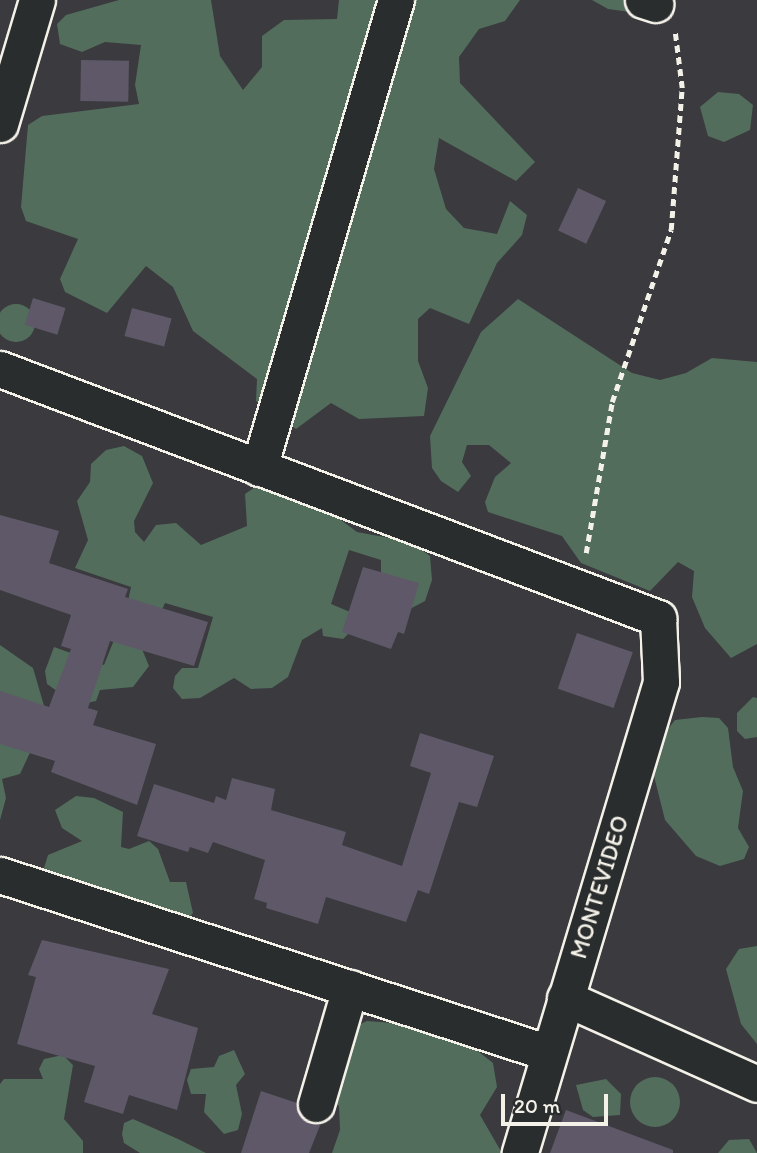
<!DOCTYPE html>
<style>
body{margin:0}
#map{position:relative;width:757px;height:1153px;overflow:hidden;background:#3a3a3f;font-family:Itim,sans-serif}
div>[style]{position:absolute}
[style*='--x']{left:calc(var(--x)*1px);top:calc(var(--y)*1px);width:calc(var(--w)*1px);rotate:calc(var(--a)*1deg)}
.green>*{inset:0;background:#536d5c}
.round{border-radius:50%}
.building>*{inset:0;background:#5f5868;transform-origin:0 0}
.path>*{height:4.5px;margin-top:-2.25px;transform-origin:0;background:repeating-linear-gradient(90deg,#f4f1e8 0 7px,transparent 0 12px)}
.roads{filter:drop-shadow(2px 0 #f4f1e8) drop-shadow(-2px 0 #f4f1e8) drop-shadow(0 2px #f4f1e8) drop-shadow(0 -2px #f4f1e8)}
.minor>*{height:35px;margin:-17.5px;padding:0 17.5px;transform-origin:17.5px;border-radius:17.5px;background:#2a2d2e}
span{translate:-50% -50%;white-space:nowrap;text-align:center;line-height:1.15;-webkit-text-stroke:7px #2a2d2e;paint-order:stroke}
.street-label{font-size:24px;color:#f4f1e8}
.scale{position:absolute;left:501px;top:1094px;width:107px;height:32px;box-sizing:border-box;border:4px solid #f4f1e8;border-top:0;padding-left:9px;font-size:21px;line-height:24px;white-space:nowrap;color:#f4f1e8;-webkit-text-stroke:5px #2a2d2e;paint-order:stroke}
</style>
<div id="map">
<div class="green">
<div style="clip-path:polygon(119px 0,211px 0,220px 56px,243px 90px,262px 67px,262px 36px,284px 20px,337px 19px,339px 0,520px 0,505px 21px,479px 29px,459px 57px,460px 83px,535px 162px,516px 181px,439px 138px,434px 169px,446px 209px,464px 228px,497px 234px,510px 201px,527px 215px,522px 235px,497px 263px,469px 324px,430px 308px,418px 319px,418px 361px,428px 388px,424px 416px,359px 419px,331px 403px,296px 429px,256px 401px,257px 379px,193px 331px,173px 287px,146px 266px,107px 313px,65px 292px,60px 279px,78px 239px,26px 221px,21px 207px,28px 125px,42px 116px,139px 104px,135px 85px,141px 45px,105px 42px,82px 52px,60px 44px,57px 24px,66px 15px)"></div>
<div style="clip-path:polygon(592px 0,649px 0,630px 12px,608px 9px)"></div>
<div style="clip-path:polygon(718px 92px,739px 94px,753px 105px,750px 130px,724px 142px,708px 136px,700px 107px)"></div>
<div style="clip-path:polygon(518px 299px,632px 373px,660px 380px,686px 373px,712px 358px,757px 362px,757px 644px,731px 658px,705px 628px,692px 597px,694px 571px,678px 562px,650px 591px,581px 563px,562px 536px,488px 512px,485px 502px,495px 477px,511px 463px,489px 445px,467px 445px,462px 462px,471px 476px,458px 492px,441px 481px,432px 468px,430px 436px,481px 332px)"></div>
<div class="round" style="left:-3px;top:304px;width:38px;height:38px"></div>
<div style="clip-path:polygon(124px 446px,142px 456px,153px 483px,134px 521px,135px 532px,144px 542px,156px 525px,176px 523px,201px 545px,247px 526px,245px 494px,258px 485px,313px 499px,357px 532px,411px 542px,430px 556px,432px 580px,425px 601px,406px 611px,381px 583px,381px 560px,349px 550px,331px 604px,355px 614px,353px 629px,343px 639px,323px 636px,322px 628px,302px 640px,288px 677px,272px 688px,251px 689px,234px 678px,200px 698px,182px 699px,173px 688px,175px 676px,182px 668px,198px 668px,213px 617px,165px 603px,160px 614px,128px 601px,131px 587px,75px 568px,88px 540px,77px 501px,90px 482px,91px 464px,106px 450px)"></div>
<div style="clip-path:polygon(126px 610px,149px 666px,133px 687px,100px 690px,96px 701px,77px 705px,47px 684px,45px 671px,54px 647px,104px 665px)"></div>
<div style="clip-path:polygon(0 645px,33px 668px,47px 716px,20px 774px,2px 779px,6px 798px,0 820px)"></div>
<div style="clip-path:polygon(753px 697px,757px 698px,757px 737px,745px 739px,737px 731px,737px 713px)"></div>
<div style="clip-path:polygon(702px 717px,719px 718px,728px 728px,733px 767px,743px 791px,738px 828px,749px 847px,744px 859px,720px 866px,696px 856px,665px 820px,652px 768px,657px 743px,675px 720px)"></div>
<div style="clip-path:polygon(76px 796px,94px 798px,123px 812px,121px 847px,129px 849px,149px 841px,158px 849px,170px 882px,186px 882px,193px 913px,183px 924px,40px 881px,48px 855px,82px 841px,62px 828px,55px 810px)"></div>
<div style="clip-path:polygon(757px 946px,757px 1044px,741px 1024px,726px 969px,739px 949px)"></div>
<div style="clip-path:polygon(367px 1021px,417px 1025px,474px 1048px,493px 1063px,497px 1087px,480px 1115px,502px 1153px,332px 1153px,340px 1130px,339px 1106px,317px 1091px,343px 1032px)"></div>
<div style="clip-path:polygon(234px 1050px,245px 1074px,236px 1085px,242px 1114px,238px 1130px,224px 1134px,204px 1112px,206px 1094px,191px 1094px,187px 1080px,191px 1069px,214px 1067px,219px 1056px)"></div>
<div style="clip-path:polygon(63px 1055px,73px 1065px,64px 1119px,83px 1141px,83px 1153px,0 1153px,0 1084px,4px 1079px,43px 1079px,39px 1069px,44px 1059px)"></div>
<div class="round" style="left:630px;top:1077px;width:50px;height:50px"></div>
<div style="clip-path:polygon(606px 1079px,621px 1094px,620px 1115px,593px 1117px,583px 1110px,576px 1085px)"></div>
<div style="clip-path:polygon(133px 1119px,178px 1139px,206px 1153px,140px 1153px,124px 1143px,122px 1134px,124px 1123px)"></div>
<div style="clip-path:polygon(749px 1139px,757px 1153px,718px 1153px,729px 1140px)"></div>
</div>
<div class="building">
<div style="left:81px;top:60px;width:48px;height:41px;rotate:1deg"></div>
<div style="left:578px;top:188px;width:31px;height:47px;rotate:25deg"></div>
<div style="left:33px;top:298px;width:34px;height:28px;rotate:17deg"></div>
<div style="left:132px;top:308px;width:41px;height:29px;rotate:15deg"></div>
<div style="clip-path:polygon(0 515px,59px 531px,49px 563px,128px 589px,125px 597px,208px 622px,194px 666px,110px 641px,88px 708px,98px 711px,93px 725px,156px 744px,137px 805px,51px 772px,55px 761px,0 744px,0 691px,49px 707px,71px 649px,61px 646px,71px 615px,0 590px)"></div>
<div style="clip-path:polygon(363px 567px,419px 583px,404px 634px,398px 632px,391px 649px,342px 632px)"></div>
<div style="left:577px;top:633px;width:59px;height:59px;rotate:19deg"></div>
<div style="clip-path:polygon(420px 733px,494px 756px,477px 807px,459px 802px,429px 894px,418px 890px,406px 922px,326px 897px,318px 924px,266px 908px,267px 903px,254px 899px,265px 860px,213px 842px,208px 853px,190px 847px,188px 852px,137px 836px,154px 784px,214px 803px,216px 796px,226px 800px,232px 778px,275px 789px,271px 810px,346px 832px,342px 845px,402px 866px,431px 773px,410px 766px)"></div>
<div style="clip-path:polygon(42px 940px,169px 969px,152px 1014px,198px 1028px,177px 1110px,129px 1095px,123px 1114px,84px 1102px,95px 1066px,17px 1044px,36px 977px,28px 975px)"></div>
<div style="clip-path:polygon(261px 1091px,297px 1103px,302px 1118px,321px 1123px,309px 1153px,241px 1153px)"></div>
<div style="clip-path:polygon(566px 1110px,673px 1150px,673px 1153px,550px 1153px)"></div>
</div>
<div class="path">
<div style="--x:586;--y:553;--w:153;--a:-80.2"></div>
<div style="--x:612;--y:402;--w:182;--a:-71.1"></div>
<div style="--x:671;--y:230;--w:142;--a:-85.6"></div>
<div style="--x:682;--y:88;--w:56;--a:-97.1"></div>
</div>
<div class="roads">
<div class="minor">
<div style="--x:643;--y:0;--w:13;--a:18"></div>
<div style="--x:0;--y:124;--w:129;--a:-73.4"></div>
<div style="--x:0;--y:369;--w:704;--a:20.73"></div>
<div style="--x:658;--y:618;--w:64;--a:87.3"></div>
<div style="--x:661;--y:682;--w:492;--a:106.7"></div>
<div style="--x:259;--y:468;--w:488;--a:-73.7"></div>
<div style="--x:0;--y:875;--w:577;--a:17.96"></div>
<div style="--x:565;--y:998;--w:210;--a:24.1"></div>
<div style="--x:316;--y:1104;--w:121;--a:-73.7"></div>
</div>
</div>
<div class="street-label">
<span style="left:599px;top:887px;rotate:-73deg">MONTEVIDEO</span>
</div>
<div class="scale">20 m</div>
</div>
